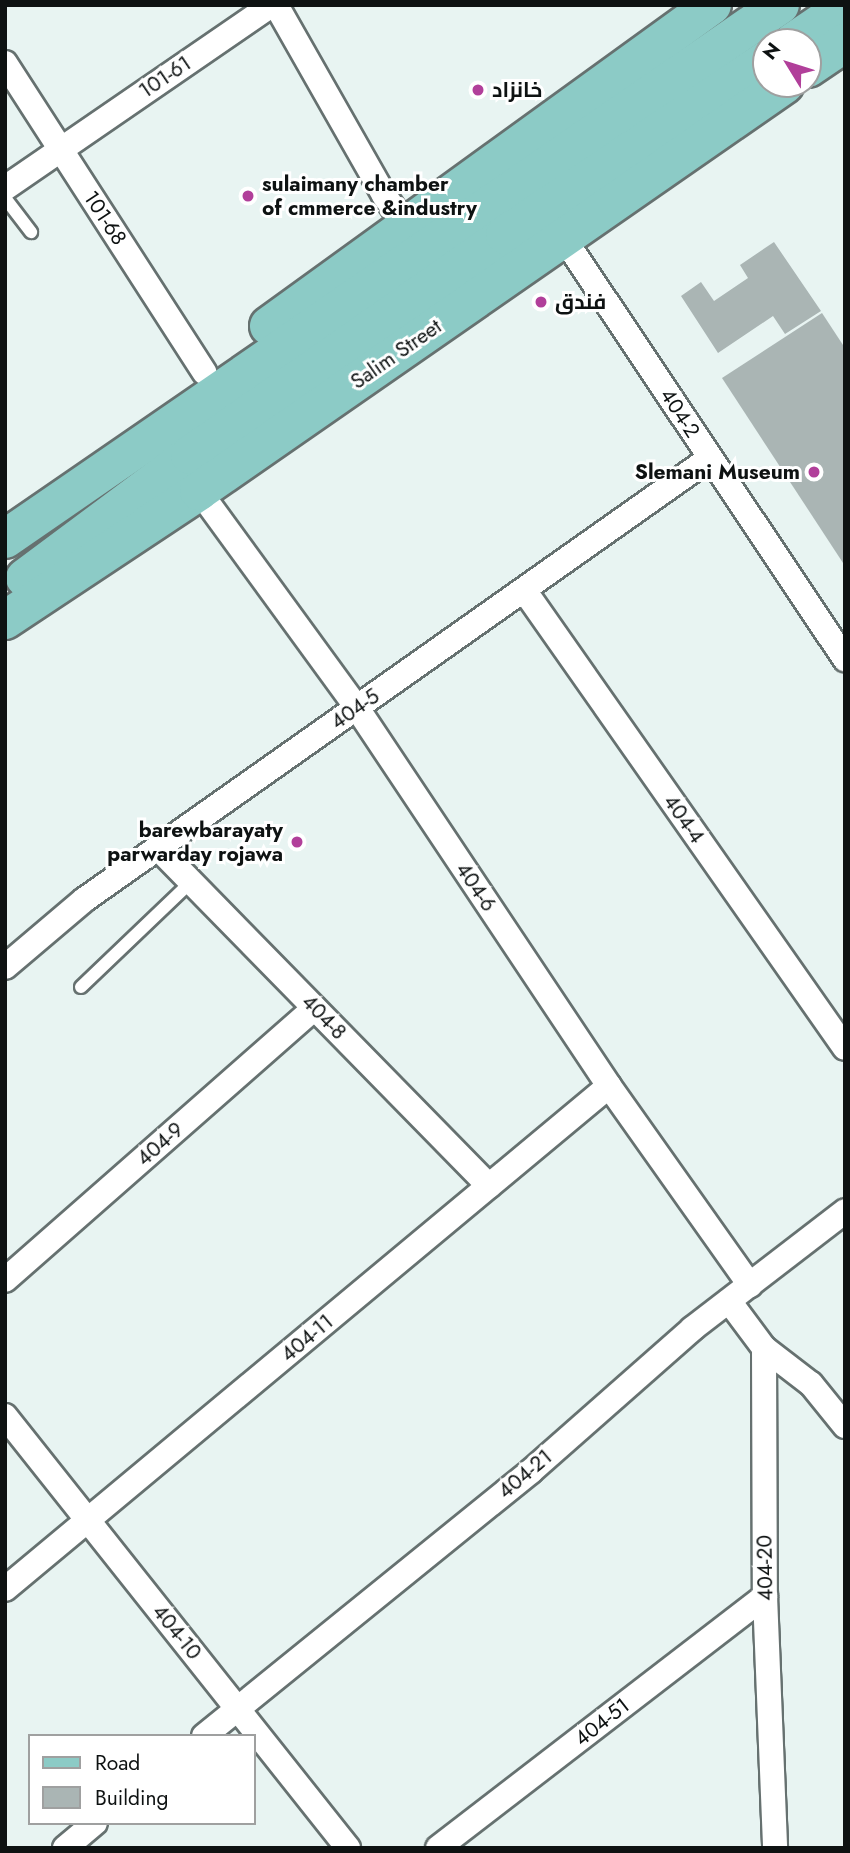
<!DOCTYPE html>
<meta charset="utf-8">
<style>
body{margin:0}
#map{position:relative;width:850px;height:1853px;overflow:hidden;background:#e8f4f2;font-family:Jost,Cairo,sans-serif}
div>[style]{position:absolute}
[style*='--x']{left:calc(var(--x)*1px);top:calc(var(--y)*1px);width:calc(var(--w)*1px);rotate:calc(var(--a)*1deg)}
.building>*{inset:0;background:#aab5b4}
.roads{filter:drop-shadow(2px 0 #667170) drop-shadow(-2px 0 #667170) drop-shadow(0 2px #667170) drop-shadow(0 -2px #667170)}
.lane>*{height:12px;margin:-6px;padding:0 6px;transform-origin:6px;border-radius:6px;background:#fff}
.street>*{height:24px;margin:-12px;padding:0 12px;transform-origin:12px;border-radius:12px;background:#fff}
.primary>*{height:38px;margin:-19px;padding:0 19px;transform-origin:19px;border-radius:19px;background:#8ccbc6}
.dots>*{width:19px;height:19px;translate:-50% -50%;box-sizing:border-box;border:4px solid #fff;border-radius:50%}
span{translate:-50% -50%;white-space:nowrap;text-align:center;line-height:1.15;-webkit-text-stroke:6px #fff;paint-order:stroke}
.street-label{font-size:21px;color:#0e1212}
.poi-label{font-size:21px;color:#0e1212;font-weight:700}
.left{translate:0 -50%;text-align:left}
.right{translate:-100% -50%;text-align:right}
.frame{position:absolute;inset:0;border:7px solid #0e1212;pointer-events:none}
.legend{position:absolute;left:28px;top:1734px;width:228px;height:91px;box-sizing:border-box;background:#fff;border:2px solid #9fa0a0;margin:0;padding:9px 12px;list-style:none;font-size:21px;color:#0e1212}
.legend li{display:flex;align-items:center;gap:14px;height:35px}
.legend b{width:35px;border:2px solid #9fa0a0}
.north{position:absolute;left:752px;top:28px;width:70px;height:70px;box-sizing:border-box;background:#fff;border:2px solid #9fa0a0;border-radius:50%;rotate:308deg;font-size:19px;font-weight:700;line-height:28px;text-align:center;color:#0e1212}
.north::after{content:'';display:block;margin:auto;width:24px;height:32px;background:#b13f9a;clip-path:polygon(50% 0,100% 100%,50% 72%,0 100%)}
</style>
<div id="map">
<div class="building">
<div style="clip-path:polygon(774px 242px,821px 311px,785px 334px,773px 316px,718px 353px,681px 296px,701px 282px,714px 301px,748px 278px,740px 265px)"></div>
<div style="clip-path:polygon(822px 313px,845px 348px,845px 566px,722px 378px)"></div>
</div>
<div class="roads">
<div class="lane">
<div style="--x:5;--y:198;--w:43;--a:52.6"></div>
<div style="--x:81;--y:987;--w:152;--a:-43.7"></div>
</div>
<div class="street">
<div style="--x:276;--y:5;--w:219;--a:60.4"></div>
<div style="--x:384;--y:195;--w:38;--a:55"></div>
<div style="--x:5;--y:63;--w:368;--a:57.2"></div>
<div style="--x:5;--y:188;--w:323;--a:-34.5"></div>
<div style="--x:563;--y:237;--w:508;--a:56.25"></div>
<div style="--x:199;--y:491;--w:268;--a:53.9"></div>
<div style="--x:357;--y:708;--w:454;--a:56.3"></div>
<div style="--x:609;--y:1086;--w:244;--a:54.7"></div>
<div style="--x:524;--y:590;--w:559;--a:54.97"></div>
<div style="--x:158;--y:848;--w:473;--a:45.6"></div>
<div style="--x:5;--y:967;--w:104;--a:-40.3"></div>
<div style="--x:84;--y:900;--w:766;--a:-35.22"></div>
<div style="--x:5;--y:1280;--w:412;--a:-41.3"></div>
<div style="--x:729;--y:1301;--w:59;--a:53.3"></div>
<div style="--x:764;--y:1348;--w:248;--a:89.8"></div>
<div style="--x:765;--y:1596;--w:252;--a:87.7"></div>
<div style="--x:764;--y:1348;--w:59;--a:37.5"></div>
<div style="--x:811;--y:1384;--w:54;--a:51"></div>
<div style="--x:5;--y:1416;--w:552;--a:51.55"></div>
<div style="--x:5;--y:1589;--w:786;--a:-39.79"></div>
<div style="--x:204;--y:1736;--w:421;--a:-39"></div>
<div style="--x:531;--y:1471;--w:215;--a:-41.4"></div>
<div style="--x:692;--y:1329;--w:193;--a:-37.6"></div>
<div style="--x:65;--y:1848;--w:39;--a:-40"></div>
<div style="--x:438;--y:1848;--w:413;--a:-37.6"></div>
</div>
<div class="primary">
<div style="--x:793;--y:42;--w:63;--a:-33.9"></div>
<div style="--x:808;--y:68;--w:45;--a:-34"></div>
<div style="--x:269;--y:326;--w:547;--a:-35.93"></div>
<div style="--x:5;--y:539;--w:941;--a:-34.57"></div>
<div style="--x:25;--y:578;--w:206;--a:-36.7"></div>
<div style="--x:190;--y:455;--w:384;--a:-34.9"></div>
<div style="--x:505;--y:235;--w:314;--a:-33.8"></div>
<div style="--x:5;--y:620;--w:233;--a:-33.6"></div>
<div style="--x:199;--y:491;--w:713;--a:-34.78"></div>
</div>
</div>
<div class="dots">
<div style="left:478px;top:90px;background:#b13f9a"></div>
<div style="left:248px;top:196px;background:#b13f9a"></div>
<div style="left:541px;top:302px;background:#b13f9a"></div>
<div style="left:814px;top:472px;background:#b13f9a"></div>
<div style="left:297px;top:842px;background:#b13f9a"></div>
</div>
<div class="street-label">
<span style="left:165px;top:77px;rotate:-34deg">101-61</span>
<span style="left:105px;top:218px;rotate:57deg">101-68</span>
<span style="left:396px;top:354px;rotate:-35deg">Salim Street</span>
<span style="left:680px;top:413px;rotate:57deg">404-2</span>
<span style="left:355px;top:709px;rotate:-35deg">404-5</span>
<span style="left:684px;top:819px;rotate:55deg">404-4</span>
<span style="left:476px;top:887px;rotate:56deg">404-6</span>
<span style="left:324px;top:1017px;rotate:46deg">404-8</span>
<span style="left:160px;top:1144px;rotate:-41deg">404-9</span>
<span style="left:307px;top:1338px;rotate:-40deg">404-11</span>
<span style="left:525px;top:1474px;rotate:-40deg">404-21</span>
<span style="left:765px;top:1568px;rotate:-91deg">404-20</span>
<span style="left:177px;top:1632px;rotate:51deg">404-10</span>
<span style="left:602px;top:1722px;rotate:-38deg">404-51</span>
</div>
<div class="poi-label">
<span class="left" style="left:492px;top:90px">خانزاد</span>
<span class="left" style="left:262px;top:196px">sulaimany chamber<br>of cmmerce &amp;industry</span>
<span class="left" style="left:555px;top:302px">فندق</span>
<span class="right" style="left:800px;top:472px">Slemani Museum</span>
<span class="right" style="left:283px;top:842px">barewbarayaty<br>parwarday rojawa</span>
</div>
<div class="frame"></div>
<ul class="legend">
<li><b style="height:9px;background:#8ccbc6"></b>Road</li>
<li><b style="height:19px;background:#aab5b4"></b>Building</li>
</ul>
<div class="north">N</div>
</div>
